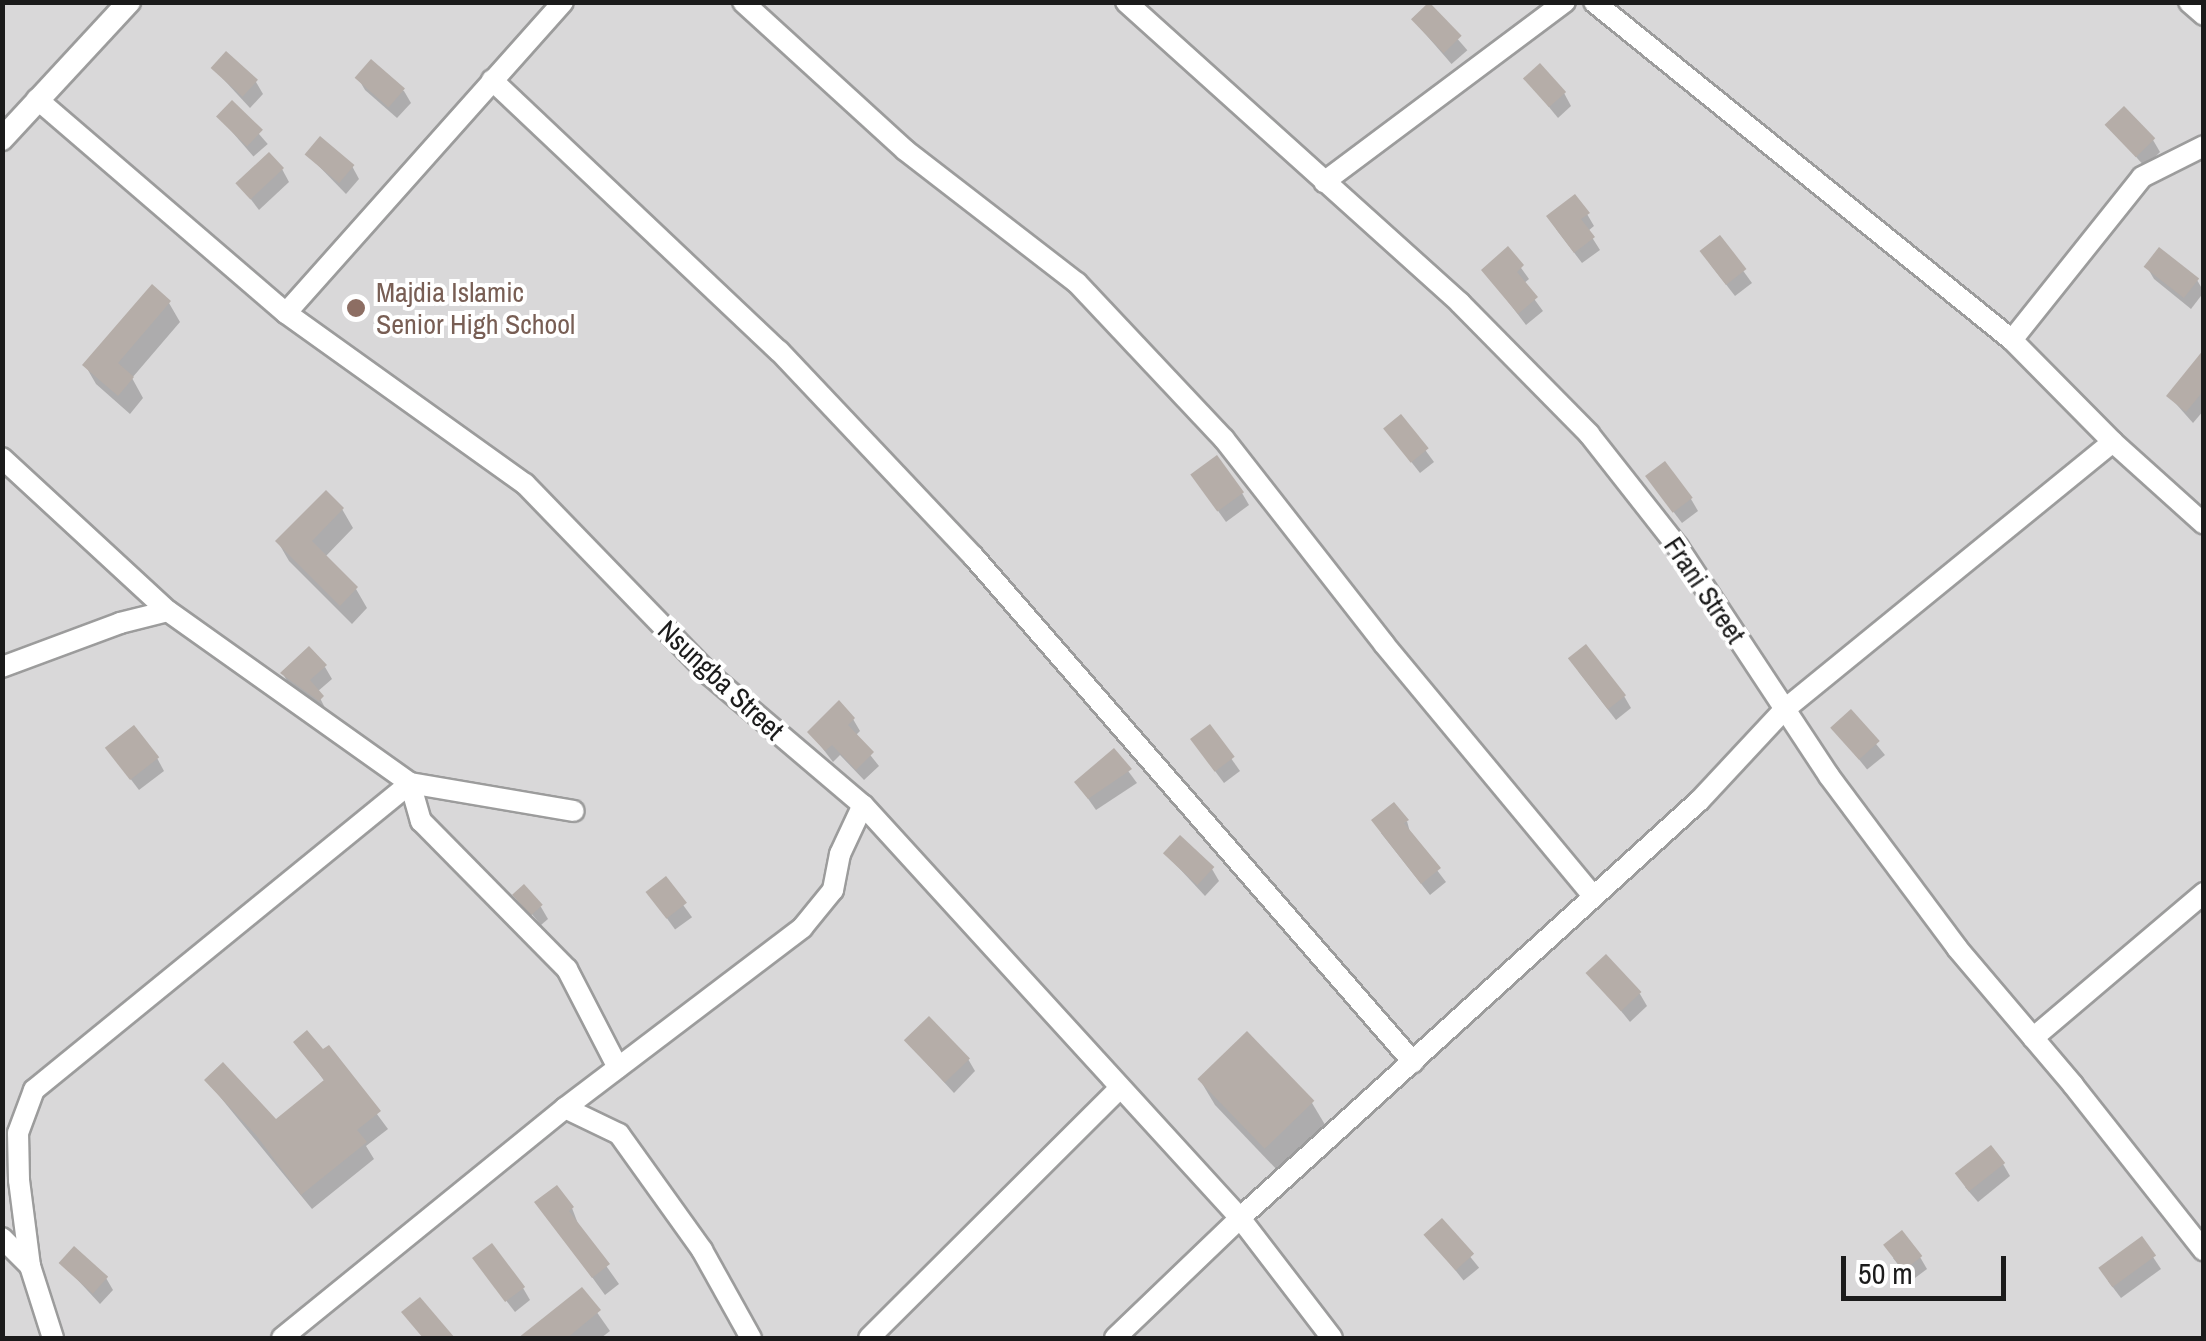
<!DOCTYPE html>
<style>
body{margin:0}
#map{position:relative;width:2206px;height:1341px;overflow:hidden;background:#ece8e2;font-family:"Archivo Narrow",sans-serif}
div>[style]{position:absolute}
[style*='--x']{left:calc(var(--x)*1px);top:calc(var(--y)*1px);width:calc(var(--w)*1px);rotate:calc(var(--a)*1deg)}
.residential>*{inset:0;background:#d9d8d9;transform-origin:0 0}
.shadow>*{inset:0;background:#0003;transform-origin:0 0}
.building>*{inset:0;background:#b5ada8;transform-origin:0 0}
.roads{filter:drop-shadow(2px 0 #9c9c9c) drop-shadow(-2px 0 #9c9c9c) drop-shadow(0 2px #9c9c9c) drop-shadow(0 -2px #9c9c9c)}
.minor>*{height:20px;margin:-10px;padding:0 10px;transform-origin:10px;border-radius:10px;background:#fff}
.tertiary>*{height:22px;margin:-11px;padding:0 11px;transform-origin:11px;border-radius:11px;background:#fff}
.dots>*{width:28px;height:28px;translate:-50% -50%;box-sizing:border-box;border:5px solid #fff;border-radius:50%}
span{translate:-50% -50%;white-space:nowrap;text-align:center;line-height:1.15;-webkit-text-stroke:8px #fff;paint-order:stroke}
.education-label{font-size:28px;color:#785e54}
.left{translate:0 -50%;text-align:left}
.street-label{font-size:28px;color:#1b1b1b}
.frame{position:absolute;inset:0;border:5px solid #1b1b1b;pointer-events:none}
.scale{position:absolute;left:1841px;top:1256px;width:165px;height:45px;box-sizing:border-box;border:5px solid #1b1b1b;border-top:0;padding-left:12px;font-size:30px;line-height:35px;white-space:nowrap;color:#1b1b1b;-webkit-text-stroke:8px #fff;paint-order:stroke}
</style>
<div id="map">
<div class="residential">
<div style="left:3px;top:3px;width:2200px;height:1335px"></div>
</div>
<div class="shadow">
<div style="left:1428px;top:5px;width:60px;height:21px;rotate:49deg"></div>
<div style="clip-path:polygon(213px 68px,256px 82px,263px 94px,250px 108px)"></div>
<div style="clip-path:polygon(358px 78px,404px 91px,411px 103px,397px 118px,365px 90px)"></div>
<div style="clip-path:polygon(1526px 79px,1564px 93px,1571px 106px,1558px 118px)"></div>
<div style="left:233px;top:104px;width:53px;height:19px;rotate:49deg"></div>
<div style="clip-path:polygon(2108px 125px,2153px 140px,2160px 152px,2145px 167px)"></div>
<div style="clip-path:polygon(308px 155px,352px 166px,359px 179px,346px 194px)"></div>
<div style="clip-path:polygon(282px 169px,289px 182px,259px 210px,239px 184px)"></div>
<div style="clip-path:polygon(1587px 214px,1594px 226px,1588px 231px,1600px 250px,1582px 263px,1556px 229px)"></div>
<div style="clip-path:polygon(1720px 239px,1752px 283px,1735px 296px,1710px 264px)"></div>
<div style="clip-path:polygon(1508px 250px,1529px 279px,1523px 284px,1543px 311px,1526px 325px,1484px 270px)"></div>
<div style="clip-path:polygon(2147px 267px,2197px 280px,2204px 292px,2191px 309px,2154px 279px)"></div>
<div style="clip-path:polygon(152px 288px,169px 303px,180px 322px,132px 378px,143px 398px,130px 414px,96px 384px,85px 365px)"></div>
<div style="clip-path:polygon(2204px 353px,2204px 410px,2193px 423px,2169px 396px)"></div>
<div style="clip-path:polygon(1401px 417px,1434px 462px,1420px 473px,1394px 440px)"></div>
<div style="clip-path:polygon(1201px 487px,1242px 493px,1249px 505px,1226px 522px)"></div>
<div style="clip-path:polygon(1656px 489px,1691px 499px,1698px 511px,1682px 523px)"></div>
<div style="clip-path:polygon(342px 509px,353px 528px,325px 557px,356px 589px,367px 608px,352px 624px,289px 561px,278px 542px)"></div>
<div style="clip-path:polygon(325px 667px,332px 679px,317px 692px,327px 712px,290px 686px,283px 674px)"></div>
<div style="clip-path:polygon(1578px 671px,1624px 696px,1631px 708px,1616px 720px)"></div>
<div style="left:1851px;top:713px;width:54px;height:23px;rotate:51deg"></div>
<div style="clip-path:polygon(853px 719px,860px 731px,855px 736px,879px 766px,864px 780px,840px 755px,833px 762px,810px 732px)"></div>
<div style="clip-path:polygon(1209px 727px,1240px 771px,1224px 783px,1200px 751px)"></div>
<div style="clip-path:polygon(1114px 752px,1137px 783px,1096px 810px,1077px 783px)"></div>
<div style="clip-path:polygon(157px 758px,164px 771px,139px 790px,116px 760px)"></div>
<div style="clip-path:polygon(1407px 821px,1411px 836px,1446px 882px,1430px 895px,1381px 833px)"></div>
<div style="clip-path:polygon(1166px 854px,1212px 869px,1219px 881px,1205px 896px)"></div>
<div style="left:665px;top:880px;width:46px;height:21px;rotate:54deg"></div>
<div style="clip-path:polygon(515px 894px,541px 907px,548px 919px,541px 925px)"></div>
<div style="clip-path:polygon(1590px 973px,1640px 994px,1647px 1006px,1630px 1022px)"></div>
<div style="clip-path:polygon(297px 1042px,323px 1053px,328px 1048px,388px 1129px,366px 1146px,374px 1159px,312px 1209px,207px 1081px,276px 1122px,325px 1082px)"></div>
<div style="clip-path:polygon(907px 1042px,968px 1059px,975px 1071px,954px 1093px)"></div>
<div style="clip-path:polygon(1200px 1080px,1312px 1103px,1327px 1128px,1280px 1173px,1215px 1105px)"></div>
<div style="clip-path:polygon(2003px 1164px,2010px 1176px,1978px 1202px,1965px 1187px)"></div>
<div style="clip-path:polygon(538px 1203px,572px 1208px,580px 1229px,619px 1284px,605px 1295px)"></div>
<div style="left:1442px;top:1222px;width:59px;height:20px;rotate:51deg"></div>
<div style="clip-path:polygon(2141px 1239px,2161px 1269px,2121px 1298px,2108px 1281px)"></div>
<div style="clip-path:polygon(1920px 1257px,1927px 1269px,1911px 1281px,1893px 1258px)"></div>
<div style="clip-path:polygon(62px 1263px,106px 1278px,113px 1290px,100px 1304px)"></div>
<div style="clip-path:polygon(483px 1271px,523px 1288px,530px 1300px,515px 1312px)"></div>
<div style="clip-path:polygon(582px 1291px,610px 1331px,601px 1338px,530px 1338px,527px 1335px)"></div>
</div>
<div class="building">
<div style="left:1429px;top:2px;width:47px;height:25px;rotate:46deg"></div>
<div style="left:226px;top:51px;width:43px;height:23px;rotate:42deg"></div>
<div style="left:371px;top:59px;width:45px;height:25px;rotate:41deg"></div>
<div style="left:1540px;top:63px;width:39px;height:23px;rotate:48deg"></div>
<div style="left:232px;top:100px;width:43px;height:23px;rotate:44deg"></div>
<div style="left:2124px;top:106px;width:45px;height:27px;rotate:46deg"></div>
<div style="left:320px;top:136px;width:45px;height:24px;rotate:40deg"></div>
<div style="left:269px;top:152px;width:22px;height:46px;rotate:47deg"></div>
<div style="clip-path:polygon(1575px 194px,1590px 213px,1581px 219px,1595px 237px,1574px 253px,1546px 216px)"></div>
<div style="left:1720px;top:235px;width:43px;height:26px;rotate:52deg"></div>
<div style="clip-path:polygon(1508px 246px,1524px 265px,1517px 272px,1538px 297px,1518px 314px,1481px 270px)"></div>
<div style="left:2159px;top:247px;width:51px;height:25px;rotate:38deg"></div>
<div style="clip-path:polygon(152px 284px,171px 301px,118px 363px,134px 377px,118px 396px,82px 365px)"></div>
<div style="clip-path:polygon(2204px 349px,2204px 390px,2186px 412px,2166px 396px)"></div>
<div style="left:1401px;top:414px;width:44px;height:23px;rotate:51deg"></div>
<div style="left:1217px;top:455px;width:46px;height:33px;rotate:54deg"></div>
<div style="left:1665px;top:461px;width:46px;height:25px;rotate:53deg"></div>
<div style="clip-path:polygon(326px 490px,344px 508px,312px 541px,358px 587px,340px 606px,275px 541px)"></div>
<div style="left:1586px;top:644px;width:65px;height:23px;rotate:52deg"></div>
<div style="clip-path:polygon(309px 646px,327px 665px,310px 680px,324px 696px,319px 701px,280px 673px)"></div>
<div style="clip-path:polygon(839px 700px,855px 718px,848px 725px,874px 752px,856px 770px,832px 745px,825px 751px,807px 732px)"></div>
<div style="left:1851px;top:709px;width:43px;height:28px;rotate:48deg"></div>
<div style="left:1210px;top:724px;width:41px;height:25px;rotate:53deg"></div>
<div style="left:134px;top:725px;width:41px;height:37px;rotate:52deg"></div>
<div style="clip-path:polygon(1114px 748px,1132px 769px,1088px 799px,1074px 782px)"></div>
<div style="clip-path:polygon(1394px 802px,1409px 820px,1404px 823px,1441px 868px,1421px 884px,1371px 820px)"></div>
<div style="left:1180px;top:835px;width:47px;height:25px;rotate:43deg"></div>
<div style="left:666px;top:876px;width:34px;height:26px;rotate:52deg"></div>
<div style="left:524px;top:884px;width:28px;height:16px;rotate:48deg"></div>
<div style="left:1606px;top:954px;width:52px;height:28px;rotate:47deg"></div>
<div style="left:929px;top:1016px;width:59px;height:35px;rotate:46deg"></div>
<div style="clip-path:polygon(307px 1030px,323px 1049px,329px 1045px,381px 1111px,357px 1130px,367px 1142px,301px 1195px,256px 1135px,204px 1080px,223px 1062px,276px 1119px,324px 1080px,293px 1042px)"></div>
<div style="left:1247px;top:1031px;width:97px;height:69px;rotate:46deg"></div>
<div style="left:1991px;top:1145px;width:23px;height:46px;rotate:52deg"></div>
<div style="clip-path:polygon(557px 1185px,574px 1207px,569px 1211px,610px 1264px,592px 1278px,534px 1202px)"></div>
<div style="left:1442px;top:1218px;width:48px;height:25px;rotate:48deg"></div>
<div style="left:1902px;top:1230px;width:33px;height:24px;rotate:52deg"></div>
<div style="left:2142px;top:1236px;width:24px;height:54px;rotate:54deg"></div>
<div style="left:492px;top:1243px;width:55px;height:25px;rotate:53deg"></div>
<div style="left:74px;top:1246px;width:46px;height:23px;rotate:42deg"></div>
<div style="clip-path:polygon(582px 1287px,601px 1310px,567px 1338px,518px 1338px)"></div>
<div style="clip-path:polygon(420px 1297px,455px 1338px,423px 1338px,401px 1312px)"></div>
</div>
<div class="roads">
<div class="minor">
<div style="--x:743;--y:2;--w:219;--a:42.4"></div>
<div style="--x:905;--y:150;--w:217;--a:37.7"></div>
<div style="--x:1077;--y:283;--w:214;--a:46.7"></div>
<div style="--x:1224;--y:439;--w:260;--a:52"></div>
<div style="--x:1384;--y:644;--w:327;--a:50.3"></div>
<div style="--x:1126;--y:2;--w:450;--a:42"></div>
<div style="--x:1460;--y:303;--w:184;--a:45.4"></div>
<div style="--x:1589;--y:434;--w:144;--a:51.8"></div>
<div style="--x:1678;--y:547;--w:274;--a:56.6"></div>
<div style="--x:1829;--y:776;--w:214;--a:53.3"></div>
<div style="--x:1957;--y:948;--w:180;--a:49.7"></div>
<div style="--x:2073;--y:1085;--w:211;--a:51.7"></div>
<div style="--x:1594;--y:2;--w:538;--a:38.96"></div>
<div style="--x:2012;--y:340;--w:144;--a:45.3"></div>
<div style="--x:2113;--y:442;--w:122;--a:42"></div>
<div style="--x:2189;--y:2;--w:20;--a:41"></div>
<div style="--x:492;--y:80;--w:395;--a:43.4"></div>
<div style="--x:779;--y:351;--w:282;--a:46.6"></div>
<div style="--x:973;--y:556;--w:671;--a:48.99"></div>
<div style="--x:37;--y:99;--w:328;--a:40.7"></div>
<div style="--x:286;--y:313;--w:294;--a:35.6"></div>
<div style="--x:525;--y:484;--w:266;--a:45.9"></div>
<div style="--x:710;--y:675;--w:201;--a:40.4"></div>
<div style="--x:863;--y:805;--w:559;--a:47.61"></div>
<div style="--x:1240;--y:1218;--w:151;--a:52.5"></div>
<div style="--x:1324;--y:182;--w:301;--a:-36.8"></div>
<div style="--x:286;--y:313;--w:416;--a:-48.3"></div>
<div style="--x:2012;--y:340;--w:208;--a:-51.4"></div>
<div style="--x:2142;--y:177;--w:69;--a:-26.6"></div>
<div style="--x:2;--y:458;--w:226;--a:42.7"></div>
<div style="--x:168;--y:611;--w:297;--a:35.4"></div>
<div style="--x:410;--y:783;--w:40;--a:74"></div>
<div style="--x:421;--y:821;--w:208;--a:45.4"></div>
<div style="--x:567;--y:969;--w:111;--a:62.7"></div>
<div style="--x:2;--y:667;--w:126;--a:-20.4"></div>
<div style="--x:120;--y:623;--w:49;--a:-14"></div>
<div style="--x:2033;--y:1038;--w:224;--a:-40.3"></div>
<div style="--x:565;--y:1108;--w:60;--a:25.7"></div>
<div style="--x:619;--y:1134;--w:143;--a:54.4"></div>
<div style="--x:702;--y:1250;--w:101;--a:60.9"></div>
<div style="--x:2;--y:1238;--w:40;--a:45"></div>
<div style="--x:30;--y:1266;--w:76;--a:72.3"></div>
<div style="--x:30;--y:1266;--w:87;--a:-97.3"></div>
<div style="--x:19;--y:1180;--w:47;--a:-91.2"></div>
<div style="--x:18;--y:1133;--w:46;--a:-69.6"></div>
<div style="--x:34;--y:1090;--w:485;--a:-39.2"></div>
<div style="--x:410;--y:783;--w:166;--a:9.7"></div>
<div style="--x:282;--y:1338;--w:365;--a:-39.1"></div>
<div style="--x:565;--y:1108;--w:298;--a:-37.2"></div>
<div style="--x:802;--y:928;--w:49;--a:-50.8"></div>
<div style="--x:833;--y:890;--w:37;--a:-79"></div>
<div style="--x:840;--y:854;--w:54;--a:-64.9"></div>
<div style="--x:869;--y:1338;--w:354;--a:-44.9"></div>
<div style="--x:1115;--y:1338;--w:173;--a:-43.8"></div>
<div style="--x:1240;--y:1218;--w:620;--a:-42.26"></div>
<div style="--x:1699;--y:801;--w:125;--a:-47"></div>
<div style="--x:1784;--y:710;--w:424;--a:-39.2"></div>
</div>
<div class="tertiary">
<div style="--x:2;--y:139;--w:187;--a:-47.2"></div>
</div>
</div>
<div class="dots">
<div style="left:356px;top:308px;background:#8d6e63"></div>
</div>
<div class="education-label">
<span class="left" style="left:376px;top:308px">Majdia Islamic<br>Senior High School</span>
</div>
<div class="street-label">
<span style="left:1705px;top:590px;rotate:56deg">Frani Street</span>
<span style="left:721px;top:680px;rotate:43deg">Nsungba Street</span>
</div>
<div class="frame"></div>
<div class="scale">50 m</div>
</div>
